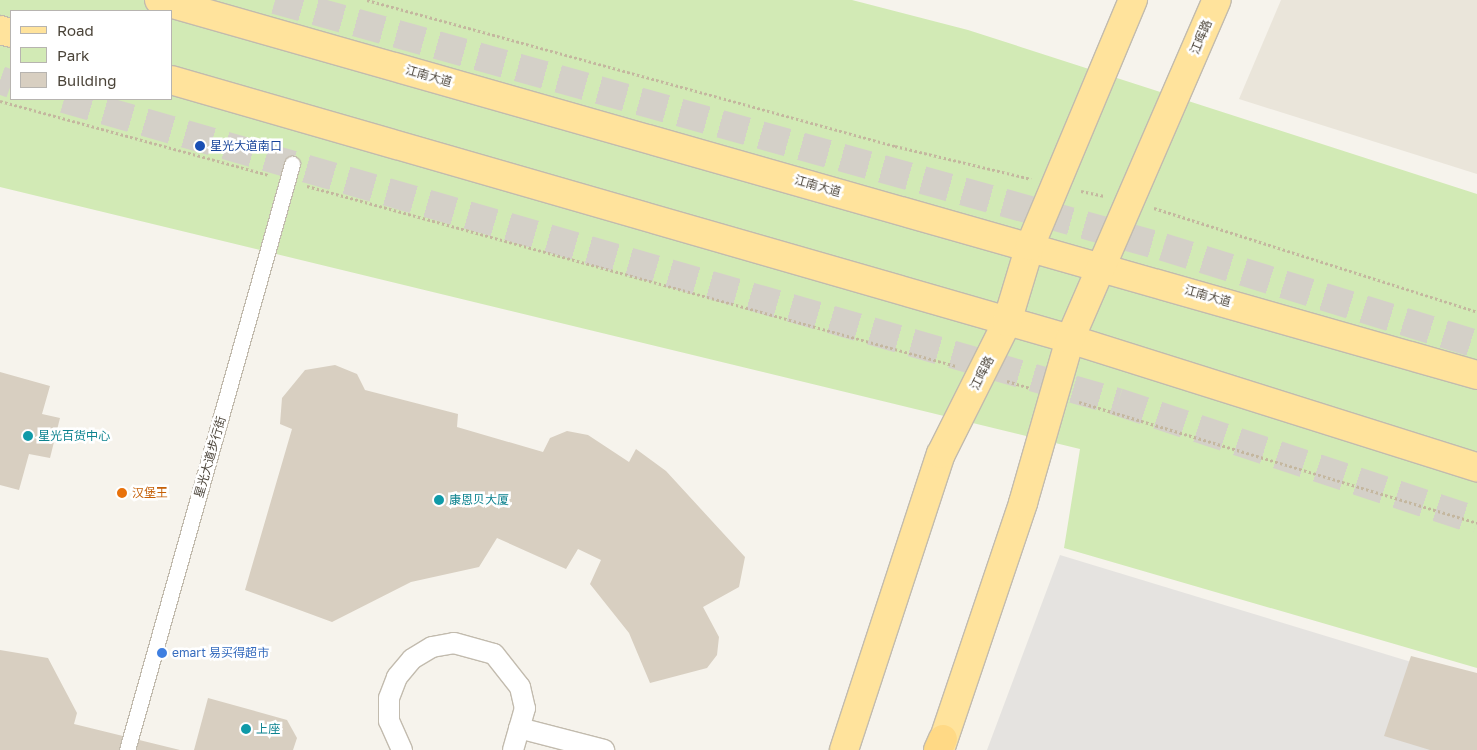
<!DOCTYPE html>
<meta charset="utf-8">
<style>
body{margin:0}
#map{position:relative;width:1477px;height:750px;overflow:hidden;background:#f6f3ec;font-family:"Golos Text","Noto Sans SC",sans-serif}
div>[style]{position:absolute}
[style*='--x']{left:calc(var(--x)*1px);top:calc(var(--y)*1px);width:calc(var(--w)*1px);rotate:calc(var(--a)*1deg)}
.residential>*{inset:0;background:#eae5da}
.green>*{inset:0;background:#d2eab5}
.parking>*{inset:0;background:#e5e3e0}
.building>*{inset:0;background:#d8cfc1}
.trunk-tunnel>*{height:28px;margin-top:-14px;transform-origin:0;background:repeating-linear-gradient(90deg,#d4d0c8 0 28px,transparent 0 42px)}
.path>*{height:3px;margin-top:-1.5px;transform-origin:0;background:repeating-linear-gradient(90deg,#c4b79f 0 2.5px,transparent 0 5px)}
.roads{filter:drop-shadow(1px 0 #c2bbae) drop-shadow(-1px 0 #c2bbae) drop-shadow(0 1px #c2bbae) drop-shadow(0 -1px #c2bbae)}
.pedestrian>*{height:15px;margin:-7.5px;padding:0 7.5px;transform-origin:7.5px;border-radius:7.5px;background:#fff}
.minor>*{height:20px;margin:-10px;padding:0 10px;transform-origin:10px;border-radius:10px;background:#fff}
.primary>*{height:28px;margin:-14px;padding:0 14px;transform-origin:14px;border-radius:14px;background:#ffe39c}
.trunk>*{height:28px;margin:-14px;padding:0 14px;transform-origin:14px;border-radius:14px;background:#ffd985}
.dots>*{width:14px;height:14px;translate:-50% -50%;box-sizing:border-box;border:2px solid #fff;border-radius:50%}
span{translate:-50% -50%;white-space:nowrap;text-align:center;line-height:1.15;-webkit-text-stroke:5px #fff;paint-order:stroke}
.street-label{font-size:12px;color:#4b4439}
.transit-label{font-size:12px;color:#164399}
.left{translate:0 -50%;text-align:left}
.culture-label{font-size:12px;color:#0d838f}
.food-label{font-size:12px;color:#c56008}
.shop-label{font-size:12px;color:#366cbe}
.legend{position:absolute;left:10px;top:10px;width:162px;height:90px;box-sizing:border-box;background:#fff;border:1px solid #b7b4b0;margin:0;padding:6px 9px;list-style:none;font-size:15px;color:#4b4439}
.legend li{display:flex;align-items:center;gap:10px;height:25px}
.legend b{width:25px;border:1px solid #b7b4b0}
</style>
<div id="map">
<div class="residential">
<div style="clip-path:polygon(1281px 0,1477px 0,1477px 174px,1239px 99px)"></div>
</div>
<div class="green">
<div style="clip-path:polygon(evenodd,0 0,852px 0,968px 30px,1477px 194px,1477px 668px,1064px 548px,1080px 449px,0 187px,0 0,11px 11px,171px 11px,171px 99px,11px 99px,11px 11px)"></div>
</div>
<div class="parking">
<div style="clip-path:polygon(1060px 555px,1477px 682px,1457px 750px,987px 750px)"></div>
</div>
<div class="building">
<div style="clip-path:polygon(335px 365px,357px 374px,365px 390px,458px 414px,457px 427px,543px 452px,550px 438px,567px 431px,588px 435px,629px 462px,636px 449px,666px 471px,745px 557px,739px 587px,703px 607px,719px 637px,717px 655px,707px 668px,650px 683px,629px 633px,590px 584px,601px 560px,578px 549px,566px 569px,497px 538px,479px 567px,411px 582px,332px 622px,245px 590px,292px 429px,280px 424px,282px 398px,305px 370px)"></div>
<div style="clip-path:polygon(0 372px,50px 386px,42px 414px,60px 418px,50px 458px,29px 454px,19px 490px,0 485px)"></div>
<div style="clip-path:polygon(0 650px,48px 658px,77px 713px,74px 724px,180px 750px,0 750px)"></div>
<div style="clip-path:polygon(1411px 656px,1477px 673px,1477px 750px,1430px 750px,1384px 736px)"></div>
<div style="clip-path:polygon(208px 698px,287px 720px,297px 738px,293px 750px,194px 750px)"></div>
</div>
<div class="trunk-tunnel">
<div style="--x:275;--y:0;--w:922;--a:15.54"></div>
<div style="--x:1163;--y:247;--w:329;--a:17.2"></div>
<div style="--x:0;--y:80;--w:12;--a:20"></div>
<div style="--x:64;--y:99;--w:1097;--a:16.04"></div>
<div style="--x:1118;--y:402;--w:378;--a:18.3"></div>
</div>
<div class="path">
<div style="--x:367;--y:0;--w:548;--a:15.46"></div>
<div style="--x:895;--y:146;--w:140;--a:13.6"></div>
<div style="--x:0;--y:101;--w:279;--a:15.4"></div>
<div style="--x:307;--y:186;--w:673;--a:15.5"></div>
<div style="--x:1081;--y:191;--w:24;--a:12"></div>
<div style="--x:1154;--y:208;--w:339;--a:17.8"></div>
<div style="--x:1007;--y:381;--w:24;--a:17"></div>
<div style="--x:1079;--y:402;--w:416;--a:16.9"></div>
</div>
<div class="roads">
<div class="pedestrian">
<div style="--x:127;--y:750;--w:609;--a:-74.27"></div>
</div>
<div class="minor">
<div style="--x:519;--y:728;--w:88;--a:14.5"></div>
<div style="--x:402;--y:750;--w:32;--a:-114"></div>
<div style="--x:389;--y:721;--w:23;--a:-90"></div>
<div style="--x:389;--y:698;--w:22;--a:-69"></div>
<div style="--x:397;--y:677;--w:23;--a:-50"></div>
<div style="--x:412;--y:659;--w:23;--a:-31"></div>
<div style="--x:432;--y:647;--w:22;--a:-10"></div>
<div style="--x:454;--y:643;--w:41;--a:15.4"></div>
<div style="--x:494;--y:654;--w:42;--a:51.8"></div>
<div style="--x:520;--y:687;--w:22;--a:77"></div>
<div style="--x:525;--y:708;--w:44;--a:105.9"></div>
</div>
<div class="primary">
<div style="--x:159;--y:0;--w:1370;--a:15.88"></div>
<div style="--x:0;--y:30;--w:11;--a:15"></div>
<div style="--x:171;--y:80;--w:936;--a:16.07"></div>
<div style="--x:1070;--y:339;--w:427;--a:17.5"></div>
<div style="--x:844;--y:750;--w:311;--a:-71.9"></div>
<div style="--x:941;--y:454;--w:148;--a:-63.4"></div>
<div style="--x:1007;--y:322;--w:79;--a:-73.2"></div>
<div style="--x:1030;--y:246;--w:267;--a:-67.3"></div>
<div style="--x:940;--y:750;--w:261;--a:-71.4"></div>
<div style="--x:1023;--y:503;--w:171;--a:-74"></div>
<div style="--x:1070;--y:339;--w:369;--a:-66.6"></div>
</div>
<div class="trunk">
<div style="--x:938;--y:750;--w:12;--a:-66"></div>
</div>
</div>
<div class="dots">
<div style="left:200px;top:146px;background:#1a4fb4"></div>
<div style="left:28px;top:436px;background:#0f9aa8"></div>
<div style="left:122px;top:493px;background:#e8710a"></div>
<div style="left:439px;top:500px;background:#0f9aa8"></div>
<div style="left:162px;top:653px;background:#3f7fe0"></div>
<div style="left:246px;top:729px;background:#0f9aa8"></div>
</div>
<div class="street-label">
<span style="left:1201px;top:37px;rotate:-67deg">江晖路</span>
<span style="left:429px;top:76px;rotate:16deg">江南大道</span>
<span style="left:818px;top:186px;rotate:16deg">江南大道</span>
<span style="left:1208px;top:296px;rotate:16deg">江南大道</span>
<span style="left:982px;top:373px;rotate:-63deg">江晖路</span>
<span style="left:210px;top:457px;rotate:-74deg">星光大道步行街</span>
</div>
<div class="transit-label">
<span class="left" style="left:210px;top:146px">星光大道南口</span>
</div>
<div class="culture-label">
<span class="left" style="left:38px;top:436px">星光百货中心</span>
<span class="left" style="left:449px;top:500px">康恩贝大厦</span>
<span class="left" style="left:256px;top:729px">上座</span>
</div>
<div class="food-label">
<span class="left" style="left:132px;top:493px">汉堡王</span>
</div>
<div class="shop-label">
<span class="left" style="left:172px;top:653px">emart 易买得超市</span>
</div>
<ul class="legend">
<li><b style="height:6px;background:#ffe39c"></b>Road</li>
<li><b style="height:14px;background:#d2eab5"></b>Park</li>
<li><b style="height:14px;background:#d8cfc1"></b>Building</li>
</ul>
</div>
